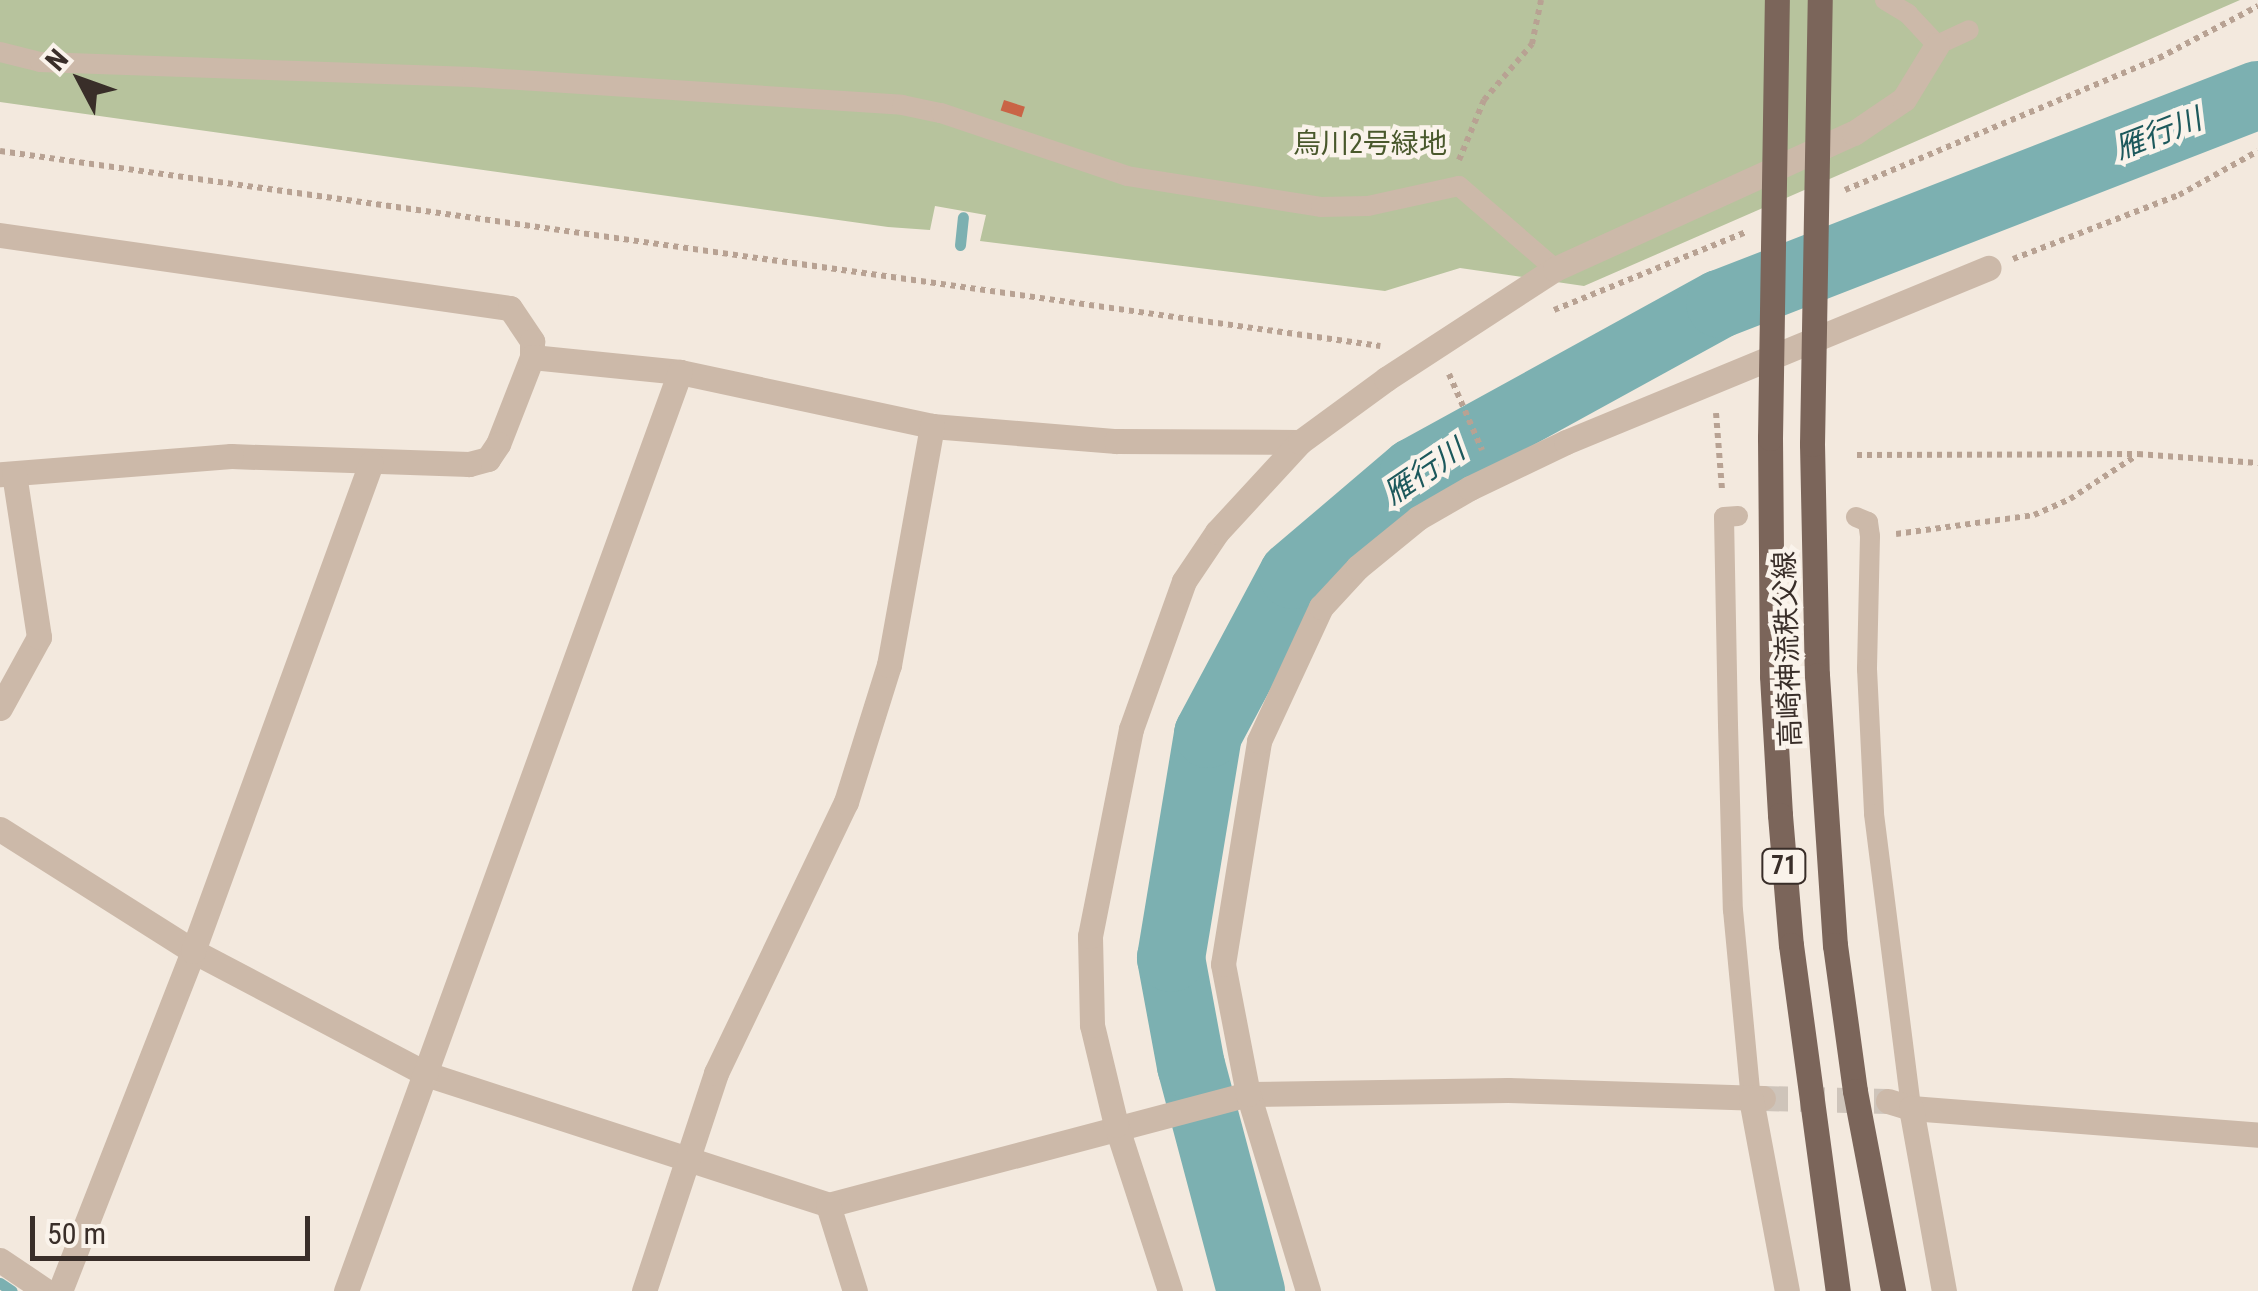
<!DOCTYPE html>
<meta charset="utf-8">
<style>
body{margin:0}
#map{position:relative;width:2258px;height:1291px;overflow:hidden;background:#f3e9de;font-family:"Roboto Condensed","Noto Sans JP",sans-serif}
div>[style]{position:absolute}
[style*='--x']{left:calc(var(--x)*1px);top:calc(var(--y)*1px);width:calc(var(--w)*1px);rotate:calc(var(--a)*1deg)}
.green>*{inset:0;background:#b7c39d}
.stream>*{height:11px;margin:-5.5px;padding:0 5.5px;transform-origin:5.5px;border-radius:5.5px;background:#7cb0b1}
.river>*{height:68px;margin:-34px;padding:0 34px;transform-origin:34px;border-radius:34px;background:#7cb0b1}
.building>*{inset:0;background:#c96446;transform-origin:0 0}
.street-tunnel>*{height:25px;margin-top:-12.5px;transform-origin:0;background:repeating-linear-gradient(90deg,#cec4ba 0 25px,transparent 0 37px)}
.path>*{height:6px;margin-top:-3px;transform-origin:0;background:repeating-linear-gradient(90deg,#b8a293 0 5px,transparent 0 10px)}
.lane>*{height:20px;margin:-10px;padding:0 10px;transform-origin:10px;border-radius:10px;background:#ccb9a9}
.street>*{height:25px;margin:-12.5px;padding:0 12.5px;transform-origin:12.5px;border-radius:12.5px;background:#ccb9a9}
.primary>*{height:25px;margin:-12.5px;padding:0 12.5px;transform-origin:12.5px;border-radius:12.5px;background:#7b655a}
.primary-bridge>*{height:25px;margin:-12.5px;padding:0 12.5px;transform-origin:12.5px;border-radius:12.5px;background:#7b655a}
span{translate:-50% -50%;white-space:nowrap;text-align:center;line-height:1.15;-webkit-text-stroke:9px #faf3eb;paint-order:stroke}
.shield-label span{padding:2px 8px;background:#faf3eb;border:2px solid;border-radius:8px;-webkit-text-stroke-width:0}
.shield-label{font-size:25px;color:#392e29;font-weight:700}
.park-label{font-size:28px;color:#49582c}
.street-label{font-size:28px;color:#392e29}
.water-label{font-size:30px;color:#1d595c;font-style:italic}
.north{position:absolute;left:30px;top:30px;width:100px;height:100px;-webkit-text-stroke:8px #faf3eb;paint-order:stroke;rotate:311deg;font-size:28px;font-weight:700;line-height:40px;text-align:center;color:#392e29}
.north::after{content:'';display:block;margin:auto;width:35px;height:45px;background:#392e29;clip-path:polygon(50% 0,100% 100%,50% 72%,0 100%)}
.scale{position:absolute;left:30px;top:1216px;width:280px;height:45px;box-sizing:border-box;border:5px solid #392e29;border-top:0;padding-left:12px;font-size:30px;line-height:35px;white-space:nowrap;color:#392e29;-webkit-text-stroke:8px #faf3eb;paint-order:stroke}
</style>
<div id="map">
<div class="green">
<div style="clip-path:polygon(0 0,2240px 0,1584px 286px,1460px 268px,1385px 291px,980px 241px,986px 215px,935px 206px,930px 230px,888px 227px,0 102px)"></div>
</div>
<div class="stream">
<div style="--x:960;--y:245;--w:28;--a:-84"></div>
<div style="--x:0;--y:1283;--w:14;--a:34"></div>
</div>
<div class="river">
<div style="--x:1251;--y:1291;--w:233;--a:-104.9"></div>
<div style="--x:1191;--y:1066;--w:110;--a:-100.5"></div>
<div style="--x:1171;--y:958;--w:227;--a:-80.6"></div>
<div style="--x:1208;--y:734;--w:180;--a:-61.9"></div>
<div style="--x:1293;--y:575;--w:159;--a:-40.4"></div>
<div style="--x:1414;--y:472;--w:349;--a:-28.8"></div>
<div style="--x:1720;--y:304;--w:577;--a:-21.23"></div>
</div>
<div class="building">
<div style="left:1004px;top:100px;width:22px;height:11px;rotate:18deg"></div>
</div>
<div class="street-tunnel">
<div style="--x:1763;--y:1098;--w:125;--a:1.4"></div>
</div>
<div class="path">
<div style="--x:0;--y:151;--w:1394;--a:8.04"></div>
<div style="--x:1459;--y:160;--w:65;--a:-67.4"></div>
<div style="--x:1484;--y:100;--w:74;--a:-49.4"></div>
<div style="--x:1532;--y:44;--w:45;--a:-78.4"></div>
<div style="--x:1845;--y:190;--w:341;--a:-22.8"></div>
<div style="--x:2159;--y:58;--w:112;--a:-27.7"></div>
<div style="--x:2013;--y:259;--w:178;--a:-21.1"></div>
<div style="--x:2179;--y:195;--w:90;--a:-29.1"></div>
<div style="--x:1554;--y:310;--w:207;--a:-22.1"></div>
<div style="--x:1449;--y:374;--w:83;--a:66.5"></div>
<div style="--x:1716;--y:413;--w:77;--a:85.5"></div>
<div style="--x:1857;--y:455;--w:281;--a:-0.2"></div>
<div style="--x:2138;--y:454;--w:120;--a:4.3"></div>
<div style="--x:1896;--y:534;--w:139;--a:-7.8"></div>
<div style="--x:2034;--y:515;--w:39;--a:-24"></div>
<div style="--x:2070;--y:499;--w:79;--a:-33.1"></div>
</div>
<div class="lane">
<div style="--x:1885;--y:0;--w:27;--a:31"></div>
<div style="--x:1908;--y:14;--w:42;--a:46.9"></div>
<div style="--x:1937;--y:45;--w:35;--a:-25"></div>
<div style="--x:0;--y:52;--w:41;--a:14"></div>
<div style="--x:40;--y:62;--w:432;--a:2"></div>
<div style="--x:472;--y:77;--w:431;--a:3.7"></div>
<div style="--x:902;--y:105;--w:40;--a:12"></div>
<div style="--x:941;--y:113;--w:196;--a:18.7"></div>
<div style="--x:1127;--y:176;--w:196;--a:9.1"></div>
<div style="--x:1321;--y:207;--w:47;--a:-1.2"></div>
<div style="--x:1368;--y:206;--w:93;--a:-12.4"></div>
<div style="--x:1459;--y:186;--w:127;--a:40.8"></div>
<div style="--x:1738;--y:516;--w:14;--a:176"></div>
<div style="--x:1724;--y:517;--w:208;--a:88.9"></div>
<div style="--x:1728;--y:725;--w:185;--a:88.5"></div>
<div style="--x:1733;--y:910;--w:190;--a:84.6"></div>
<div style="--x:1856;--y:517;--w:13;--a:23"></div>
<div style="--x:1868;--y:522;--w:14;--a:82"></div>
<div style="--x:1870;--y:536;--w:133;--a:91.3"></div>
<div style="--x:1867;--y:669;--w:145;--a:87.2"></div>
<div style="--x:1874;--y:814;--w:296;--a:82.8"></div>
</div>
<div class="street">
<div style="--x:0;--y:235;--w:515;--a:8.15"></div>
<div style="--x:510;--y:308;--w:40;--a:56"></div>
<div style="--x:532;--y:341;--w:16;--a:90"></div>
<div style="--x:532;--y:357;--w:93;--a:111.3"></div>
<div style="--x:498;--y:444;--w:18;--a:124"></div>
<div style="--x:488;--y:459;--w:20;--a:165"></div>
<div style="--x:469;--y:464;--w:238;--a:-178.1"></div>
<div style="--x:231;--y:456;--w:232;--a:175.5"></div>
<div style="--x:532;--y:357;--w:149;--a:5.8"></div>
<div style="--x:680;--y:372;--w:258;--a:12.1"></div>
<div style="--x:932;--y:426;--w:185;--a:4.7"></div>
<div style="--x:1116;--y:441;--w:184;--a:0.3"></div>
<div style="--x:0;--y:708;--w:81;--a:-61.2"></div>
<div style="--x:39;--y:637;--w:165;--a:-98.7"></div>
<div style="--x:0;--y:829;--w:228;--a:32.3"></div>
<div style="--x:193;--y:951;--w:263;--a:27.8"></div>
<div style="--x:426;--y:1074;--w:423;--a:18"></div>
<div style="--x:828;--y:1205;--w:434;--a:-14.8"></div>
<div style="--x:1248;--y:1094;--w:260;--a:-0.9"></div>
<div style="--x:1508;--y:1090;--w:255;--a:1.8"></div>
<div style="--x:1751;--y:1099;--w:195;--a:79.4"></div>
<div style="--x:1888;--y:1101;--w:24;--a:17"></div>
<div style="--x:1911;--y:1108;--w:348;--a:4.4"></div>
<div style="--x:1911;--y:1108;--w:186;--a:79.8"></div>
<div style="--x:828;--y:1205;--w:90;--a:72.6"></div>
<div style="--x:0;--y:1260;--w:55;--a:34"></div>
<div style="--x:60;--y:1291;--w:365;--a:-68.6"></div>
<div style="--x:193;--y:951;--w:519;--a:-69.96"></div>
<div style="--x:346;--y:1291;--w:978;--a:-70.03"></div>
<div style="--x:644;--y:1291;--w:230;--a:-71.7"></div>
<div style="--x:716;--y:1073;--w:301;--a:-64.4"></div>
<div style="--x:846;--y:802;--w:144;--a:-72.6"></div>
<div style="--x:889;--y:665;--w:243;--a:-79.8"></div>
<div style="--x:1170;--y:1291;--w:175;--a:-108"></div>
<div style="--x:1116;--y:1125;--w:103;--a:-103.5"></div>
<div style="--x:1092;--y:1025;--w:89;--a:-91.3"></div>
<div style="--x:1090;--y:936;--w:211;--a:-78.8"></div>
<div style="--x:1131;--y:729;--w:157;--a:-70.3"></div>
<div style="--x:1184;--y:581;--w:59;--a:-56"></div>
<div style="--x:1217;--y:532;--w:122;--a:-47.3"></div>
<div style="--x:1300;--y:442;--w:107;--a:-36.2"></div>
<div style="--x:1386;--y:379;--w:202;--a:-33.1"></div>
<div style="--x:1555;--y:269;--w:328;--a:-24.5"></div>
<div style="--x:1854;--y:133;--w:60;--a:-34.2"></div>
<div style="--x:1904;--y:99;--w:63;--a:-58.6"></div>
<div style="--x:1308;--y:1291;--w:206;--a:-106.9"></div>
<div style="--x:1248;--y:1094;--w:132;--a:-100.9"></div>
<div style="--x:1223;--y:964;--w:226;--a:-80.8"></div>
<div style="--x:1259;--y:741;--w:148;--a:-65.2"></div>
<div style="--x:1321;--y:607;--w:54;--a:-47.2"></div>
<div style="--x:1358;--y:567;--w:77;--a:-39.2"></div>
<div style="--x:1418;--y:518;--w:60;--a:-30"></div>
<div style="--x:1470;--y:488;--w:106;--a:-25.6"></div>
<div style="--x:1566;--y:442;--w:457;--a:-22.4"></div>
</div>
<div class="primary">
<div style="--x:1770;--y:438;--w:238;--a:89.5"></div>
<div style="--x:1772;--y:676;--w:139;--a:86.7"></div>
<div style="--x:1780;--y:815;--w:130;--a:85.2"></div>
<div style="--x:1791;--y:945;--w:349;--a:82.3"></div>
<div style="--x:1812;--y:444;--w:231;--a:88.8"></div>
<div style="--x:1817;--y:675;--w:271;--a:86.2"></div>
<div style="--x:1835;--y:945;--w:147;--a:82.2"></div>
<div style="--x:1855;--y:1091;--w:204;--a:79.2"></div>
</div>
<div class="primary-bridge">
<div style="--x:1770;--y:438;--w:438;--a:-89.1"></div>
<div style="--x:1812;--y:444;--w:444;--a:-89"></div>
</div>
<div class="shield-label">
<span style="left:1784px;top:866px">71</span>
</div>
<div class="park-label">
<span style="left:1370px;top:144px">烏川2号緑地</span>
</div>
<div class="street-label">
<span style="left:1788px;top:649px;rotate:-92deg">高崎神流秩父線</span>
</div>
<div class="water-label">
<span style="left:2158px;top:134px;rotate:-21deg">雁行川</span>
<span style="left:1424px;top:472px;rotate:-34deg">雁行川</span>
</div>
<div class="north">N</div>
<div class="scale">50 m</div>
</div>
